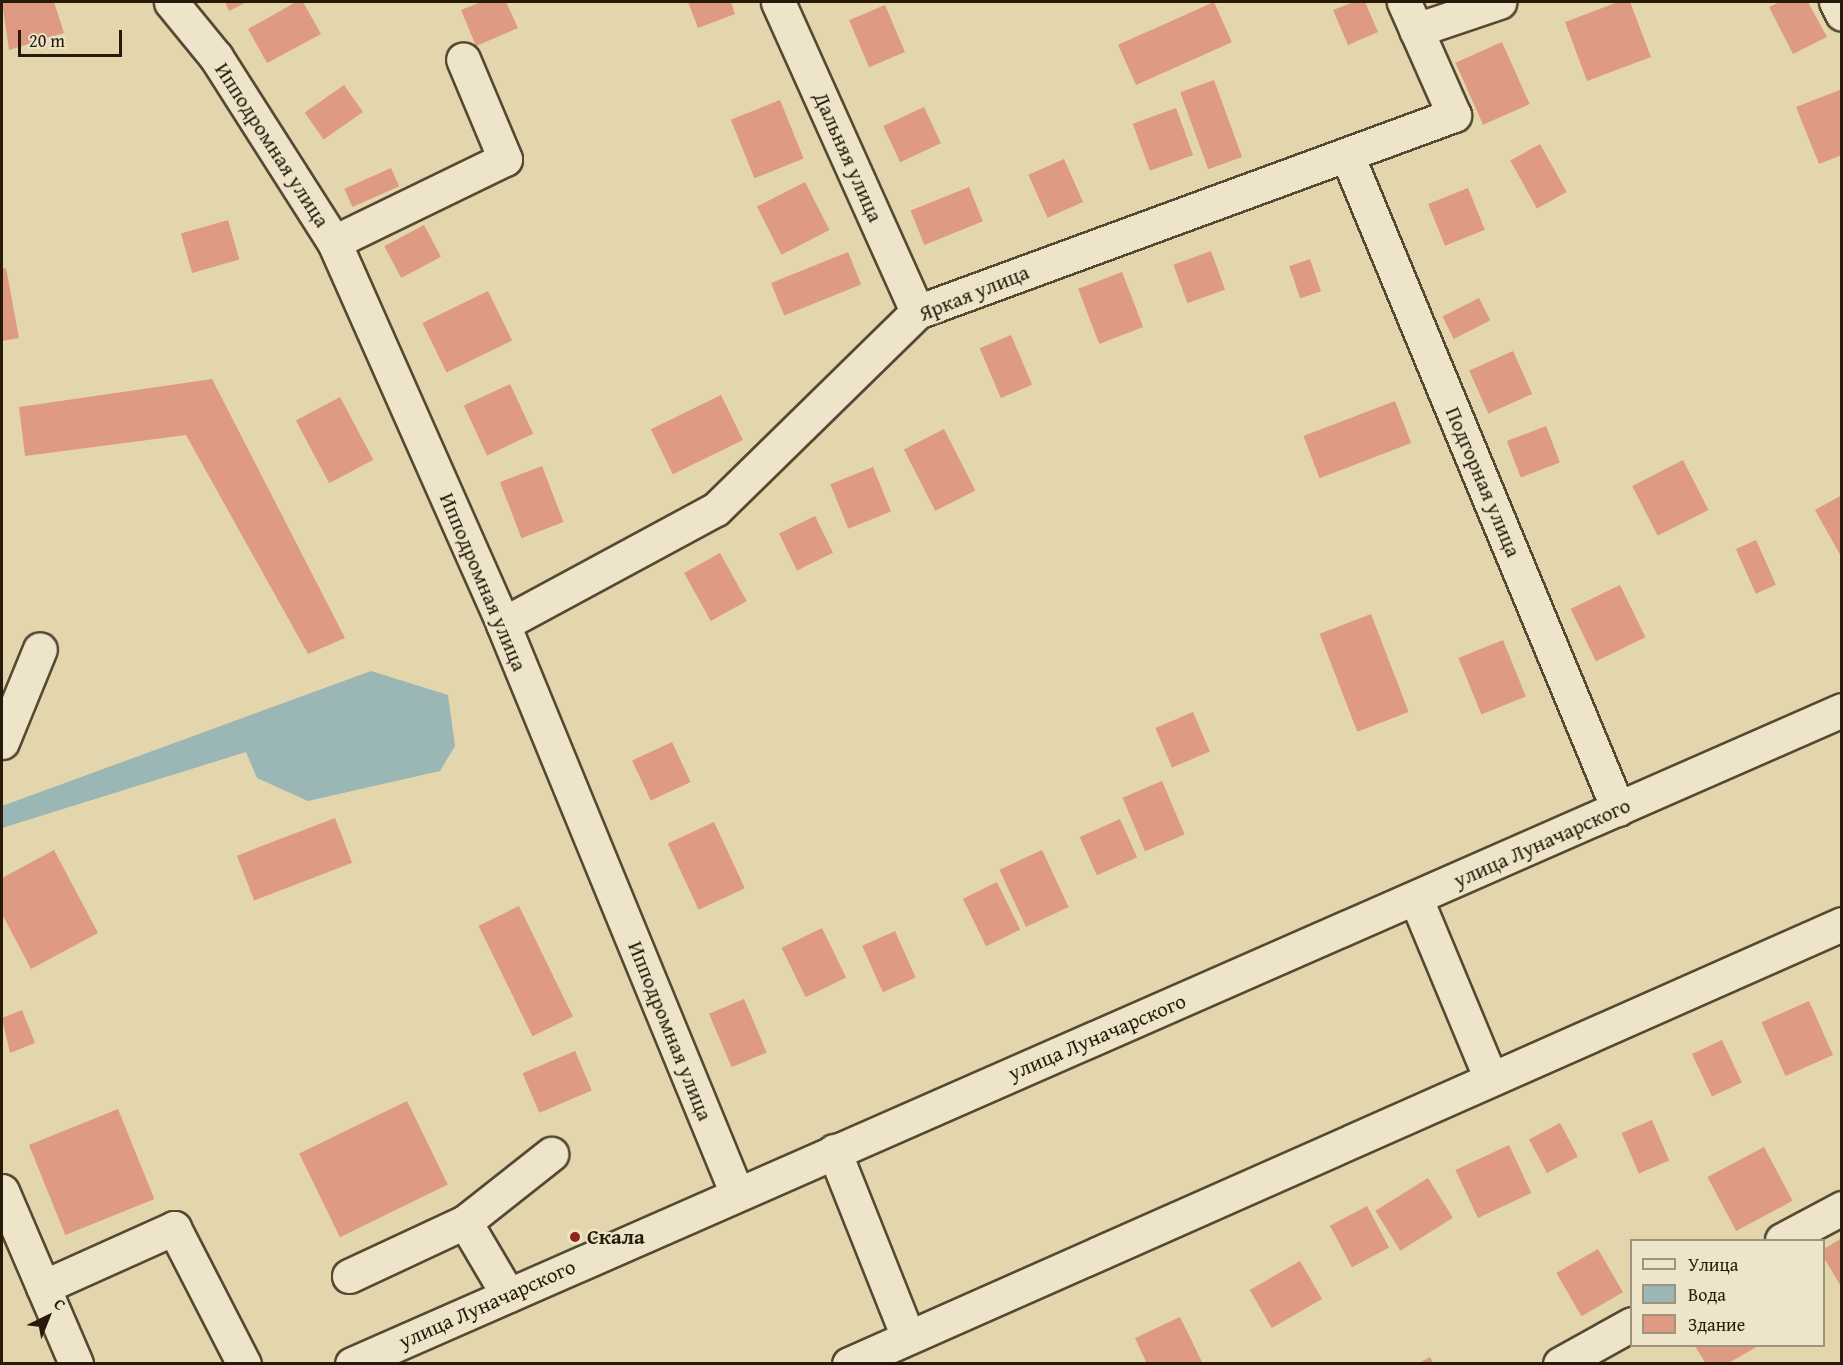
<!DOCTYPE html>
<meta charset="utf-8">
<style>
body{margin:0}
#map{position:relative;width:1843px;height:1365px;overflow:hidden;background:#e4d6ac;font-family:"Gentium Book Plus",serif}
div>[style]{position:absolute}
[style*='--x']{left:calc(var(--x)*1px);top:calc(var(--y)*1px);width:calc(var(--w)*1px);rotate:calc(var(--a)*1deg)}
.water>*{inset:0;background:#9ab6b5}
.building>*{inset:0;background:#de9a82;transform-origin:0 0}
.roads{filter:drop-shadow(2px 0 #564933) drop-shadow(-2px 0 #564933) drop-shadow(0 2px #564933) drop-shadow(0 -2px #564933)}
.minor>*{height:33px;margin:-16.5px;padding:0 16.5px;transform-origin:16.5px;border-radius:16.5px;background:#ede4c9}
.dots>*{width:16px;height:16px;translate:-50% -50%;box-sizing:border-box;border:3px solid #ede4c9;border-radius:50%}
span{translate:-50% -50%;white-space:nowrap;text-align:center;line-height:1.15;-webkit-text-stroke:4.5px #ede4c9;paint-order:stroke}
.street-label{font-size:21px;color:#271a0b}
.poi-label{font-size:21px;color:#271a0b;font-weight:700}
.left{translate:0 -50%;text-align:left}
.frame{position:absolute;inset:0;border:3px solid #271a0b;pointer-events:none}
.legend{position:absolute;left:1630px;top:1239px;width:195px;height:108px;box-sizing:border-box;background:#ede4c9;border:2px solid #9e937d;margin:0;padding:8px 10px;list-style:none;font-size:18px;color:#271a0b}
.legend li{display:flex;align-items:center;gap:12px;height:30px}
.legend b{width:30px;border:2px solid #9e937d}
.north{position:absolute;left:18px;top:1287px;width:60px;height:60px;-webkit-text-stroke:4px #ede4c9;paint-order:stroke;rotate:43deg;font-size:16px;font-weight:700;line-height:24px;text-align:center;color:#271a0b}
.north::after{content:'';display:block;margin:auto;width:21px;height:27px;background:#271a0b;clip-path:polygon(50% 0,100% 100%,50% 72%,0 100%)}
.scale{position:absolute;left:18px;top:30px;width:104px;height:27px;box-sizing:border-box;border:3px solid #271a0b;border-top:0;padding-left:8px;font-size:18px;line-height:21px;white-space:nowrap;color:#271a0b;-webkit-text-stroke:4px #ede4c9;paint-order:stroke}
</style>
<div id="map">
<div class="water">
<div style="clip-path:polygon(371px 671px,448px 695px,455px 746px,440px 771px,308px 801px,257px 778px,246px 752px,2px 828px,2px 806px)"></div>
</div>
<div class="building">
<div style="clip-path:polygon(2px 2px,54px 2px,64px 33px,9px 50px)"></div>
<div style="clip-path:polygon(225px 2px,247px 2px,229px 11px)"></div>
<div style="clip-path:polygon(296px 2px,303px 2px,321px 34px,267px 63px,248px 29px)"></div>
<div style="clip-path:polygon(481px 2px,506px 2px,518px 28px,476px 46px,461px 10px)"></div>
<div style="clip-path:polygon(688px 2px,731px 2px,735px 14px,698px 28px)"></div>
<div style="left:1214px;top:2px;width:44px;height:105px;rotate:66deg"></div>
<div style="clip-path:polygon(1354px 2px,1365px 2px,1378px 32px,1348px 45px,1333px 10px)"></div>
<div style="clip-path:polygon(1618px 2px,1630px 2px,1651px 57px,1587px 81px,1565px 22px)"></div>
<div style="clip-path:polygon(1780px 2px,1808px 2px,1827px 37px,1793px 54px,1769px 7px)"></div>
<div style="left:885px;top:5px;width:51px;height:39px;rotate:67deg"></div>
<div style="left:1502px;top:42px;width:68px;height:51px;rotate:66deg"></div>
<div style="left:1214px;top:80px;width:82px;height:36px;rotate:70deg"></div>
<div style="left:344px;top:85px;width:33px;height:48px;rotate:55deg"></div>
<div style="clip-path:polygon(1842px 89px,1842px 155px,1819px 164px,1796px 107px)"></div>
<div style="left:780px;top:100px;width:63px;height:53px;rotate:68deg"></div>
<div style="left:924px;top:107px;width:40px;height:45px;rotate:65deg"></div>
<div style="left:1176px;top:108px;width:50px;height:46px;rotate:70deg"></div>
<div style="left:1540px;top:144px;width:55px;height:34px;rotate:61deg"></div>
<div style="left:1064px;top:159px;width:47px;height:39px;rotate:66deg"></div>
<div style="left:391px;top:168px;width:20px;height:51px;rotate:66deg"></div>
<div style="left:805px;top:182px;width:54px;height:54px;rotate:63deg"></div>
<div style="left:969px;top:187px;width:37px;height:63px;rotate:68deg"></div>
<div style="left:1468px;top:188px;width:45px;height:43px;rotate:68deg"></div>
<div style="left:228px;top:220px;width:41px;height:49px;rotate:74deg"></div>
<div style="left:424px;top:225px;width:36px;height:45px;rotate:62deg"></div>
<div style="left:1211px;top:251px;width:41px;height:40px;rotate:70deg"></div>
<div style="left:848px;top:252px;width:35px;height:83px;rotate:68deg"></div>
<div style="left:1310px;top:259px;width:34px;height:22px;rotate:71deg"></div>
<div style="clip-path:polygon(6px 268px,19px 338px,2px 341px,2px 269px)"></div>
<div style="left:1122px;top:272px;width:59px;height:47px;rotate:69deg"></div>
<div style="left:488px;top:291px;width:55px;height:73px;rotate:64deg"></div>
<div style="left:1479px;top:298px;width:25px;height:41px;rotate:63deg"></div>
<div style="left:1011px;top:335px;width:54px;height:34px;rotate:67deg"></div>
<div style="left:1513px;top:351px;width:47px;height:48px;rotate:66deg"></div>
<div style="clip-path:polygon(212px 379px,345px 638px,308px 654px,186px 435px,25px 456px,19px 407px)"></div>
<div style="left:510px;top:384px;width:55px;height:51px;rotate:65deg"></div>
<div style="left:721px;top:395px;width:50px;height:78px;rotate:64deg"></div>
<div style="left:340px;top:397px;width:71px;height:50px;rotate:62deg"></div>
<div style="left:1395px;top:401px;width:45px;height:98px;rotate:69deg"></div>
<div style="left:1546px;top:426px;width:39px;height:42px;rotate:69deg"></div>
<div style="left:944px;top:429px;width:69px;height:45px;rotate:63deg"></div>
<div style="left:1683px;top:460px;width:56px;height:57px;rotate:63deg"></div>
<div style="left:542px;top:466px;width:60px;height:45px;rotate:69deg"></div>
<div style="left:873px;top:467px;width:48px;height:46px;rotate:68deg"></div>
<div style="clip-path:polygon(1842px 495px,1842px 558px,1815px 510px)"></div>
<div style="left:815px;top:516px;width:41px;height:40px;rotate:64deg"></div>
<div style="left:1756px;top:540px;width:49px;height:22px;rotate:66deg"></div>
<div style="left:720px;top:553px;width:55px;height:41px;rotate:61deg"></div>
<div style="left:1620px;top:585px;width:58px;height:55px;rotate:64deg"></div>
<div style="left:1371px;top:614px;width:105px;height:55px;rotate:69deg"></div>
<div style="left:1503px;top:640px;width:61px;height:48px;rotate:68deg"></div>
<div style="left:1193px;top:712px;width:43px;height:41px;rotate:67deg"></div>
<div style="left:672px;top:742px;width:44px;height:44px;rotate:65deg"></div>
<div style="left:1162px;top:781px;width:58px;height:43px;rotate:67deg"></div>
<div style="left:335px;top:818px;width:48px;height:105px;rotate:69deg"></div>
<div style="left:1120px;top:819px;width:42px;height:44px;rotate:66deg"></div>
<div style="left:714px;top:822px;width:73px;height:51px;rotate:65deg"></div>
<div style="clip-path:polygon(54px 850px,98px 933px,31px 969px,2px 914px,2px 878px)"></div>
<div style="left:1042px;top:850px;width:63px;height:47px;rotate:65deg"></div>
<div style="left:997px;top:882px;width:53px;height:38px;rotate:64deg"></div>
<div style="left:519px;top:906px;width:123px;height:45px;rotate:64deg"></div>
<div style="left:822px;top:928px;width:55px;height:45px;rotate:64deg"></div>
<div style="left:895px;top:931px;width:51px;height:36px;rotate:66deg"></div>
<div style="left:744px;top:999px;width:58px;height:38px;rotate:67deg"></div>
<div style="left:1809px;top:1001px;width:59px;height:52px;rotate:66deg"></div>
<div style="clip-path:polygon(22px 1010px,35px 1043px,10px 1053px,2px 1018px)"></div>
<div style="left:1722px;top:1040px;width:47px;height:33px;rotate:65deg"></div>
<div style="left:575px;top:1051px;width:43px;height:57px;rotate:67deg"></div>
<div style="left:407px;top:1101px;width:93px;height:120px;rotate:64deg"></div>
<div style="left:118px;top:1109px;width:97px;height:96px;rotate:68deg"></div>
<div style="left:1652px;top:1120px;width:44px;height:33px;rotate:67deg"></div>
<div style="left:1560px;top:1123px;width:38px;height:35px;rotate:62deg"></div>
<div style="left:1509px;top:1145px;width:53px;height:59px;rotate:65deg"></div>
<div style="left:1764px;top:1147px;width:61px;height:64px;rotate:62deg"></div>
<div style="left:1428px;top:1178px;width:47px;height:62px;rotate:58deg"></div>
<div style="left:1367px;top:1206px;width:47px;height:42px;rotate:62deg"></div>
<div style="clip-path:polygon(1842px 1238px,1842px 1288px,1824px 1258px,1824px 1249px)"></div>
<div style="left:1598px;top:1249px;width:50px;height:48px;rotate:60deg"></div>
<div style="left:1300px;top:1261px;width:44px;height:58px;rotate:60deg"></div>
<div style="clip-path:polygon(1180px 1317px,1203px 1364px,1147px 1364px,1135px 1338px)"></div>
<div style="clip-path:polygon(1695px 1346px,1758px 1346px,1727px 1364px,1706px 1364px)"></div>
<div style="clip-path:polygon(1430px 1357px,1434px 1364px,1417px 1364px)"></div>
</div>
<div class="roads">
<div class="minor">
<div style="--x:171;--y:2;--w:71;--a:50.7"></div>
<div style="--x:216;--y:57;--w:219;--a:57.5"></div>
<div style="--x:334;--y:242;--w:418;--a:66.1"></div>
<div style="--x:503;--y:624;--w:616;--a:67.68"></div>
<div style="--x:778;--y:2;--w:340;--a:65.8"></div>
<div style="--x:1836;--y:2;--w:13;--a:63"></div>
<div style="--x:1416;--y:30;--w:88;--a:-18.6"></div>
<div style="--x:1347;--y:155;--w:708;--a:67.49"></div>
<div style="--x:334;--y:242;--w:190;--a:-25.9"></div>
<div style="--x:505;--y:159;--w:108;--a:-112.8"></div>
<div style="--x:503;--y:624;--w:242;--a:-28.4"></div>
<div style="--x:716;--y:509;--w:281;--a:-44.4"></div>
<div style="--x:917;--y:312;--w:572;--a:-20.15"></div>
<div style="--x:1454;--y:115;--w:124;--a:-113.9"></div>
<div style="--x:2;--y:742;--w:100;--a:-67.8"></div>
<div style="--x:1416;--y:899;--w:195;--a:67.4"></div>
<div style="--x:834;--y:1151;--w:200;--a:68.3"></div>
<div style="--x:2;--y:1191;--w:188;--a:66.8"></div>
<div style="--x:465;--y:1222;--w:110;--a:-38.3"></div>
<div style="--x:1782;--y:1240;--w:68;--a:-28.1"></div>
<div style="--x:349;--y:1276;--w:128;--a:-25"></div>
<div style="--x:465;--y:1222;--w:85;--a:59.5"></div>
<div style="--x:43;--y:1287;--w:144;--a:-24.2"></div>
<div style="--x:174;--y:1228;--w:153;--a:62.8"></div>
<div style="--x:352;--y:1364;--w:1627;--a:-23.7"></div>
<div style="--x:849;--y:1364;--w:1086;--a:-23.9"></div>
<div style="--x:1560;--y:1364;--w:82;--a:-29.1"></div>
</div>
</div>
<div class="dots">
<div style="left:575px;top:1237px;background:#8f2418"></div>
</div>
<div class="street-label">
<span style="left:272px;top:145px;rotate:57deg">Ипподромная улица</span>
<span style="left:848px;top:157px;rotate:66deg">Дальняя улица</span>
<span style="left:974px;top:293px;rotate:-22deg">Яркая улица</span>
<span style="left:1483px;top:482px;rotate:67deg">Подгорная улица</span>
<span style="left:483px;top:582px;rotate:67deg">Ипподромная улица</span>
<span style="left:1542px;top:843px;rotate:-24deg">улица Луначарского</span>
<span style="left:670px;top:1031px;rotate:68deg">Ипподромная улица</span>
<span style="left:1097px;top:1037px;rotate:-23deg">улица Луначарского</span>
<span style="left:487px;top:1304px;rotate:-24deg">улица Луначарского</span>
</div>
<div class="poi-label">
<span class="left" style="left:587px;top:1237px">Скала</span>
</div>
<div class="frame"></div>
<ul class="legend">
<li><b style="height:8px;background:#ede4c9"></b>Улица</li>
<li><b style="height:16px;background:#9ab6b5"></b>Вода</li>
<li><b style="height:16px;background:#de9a82"></b>Здание</li>
</ul>
<div class="north">С</div>
<div class="scale">20 m</div>
</div>
